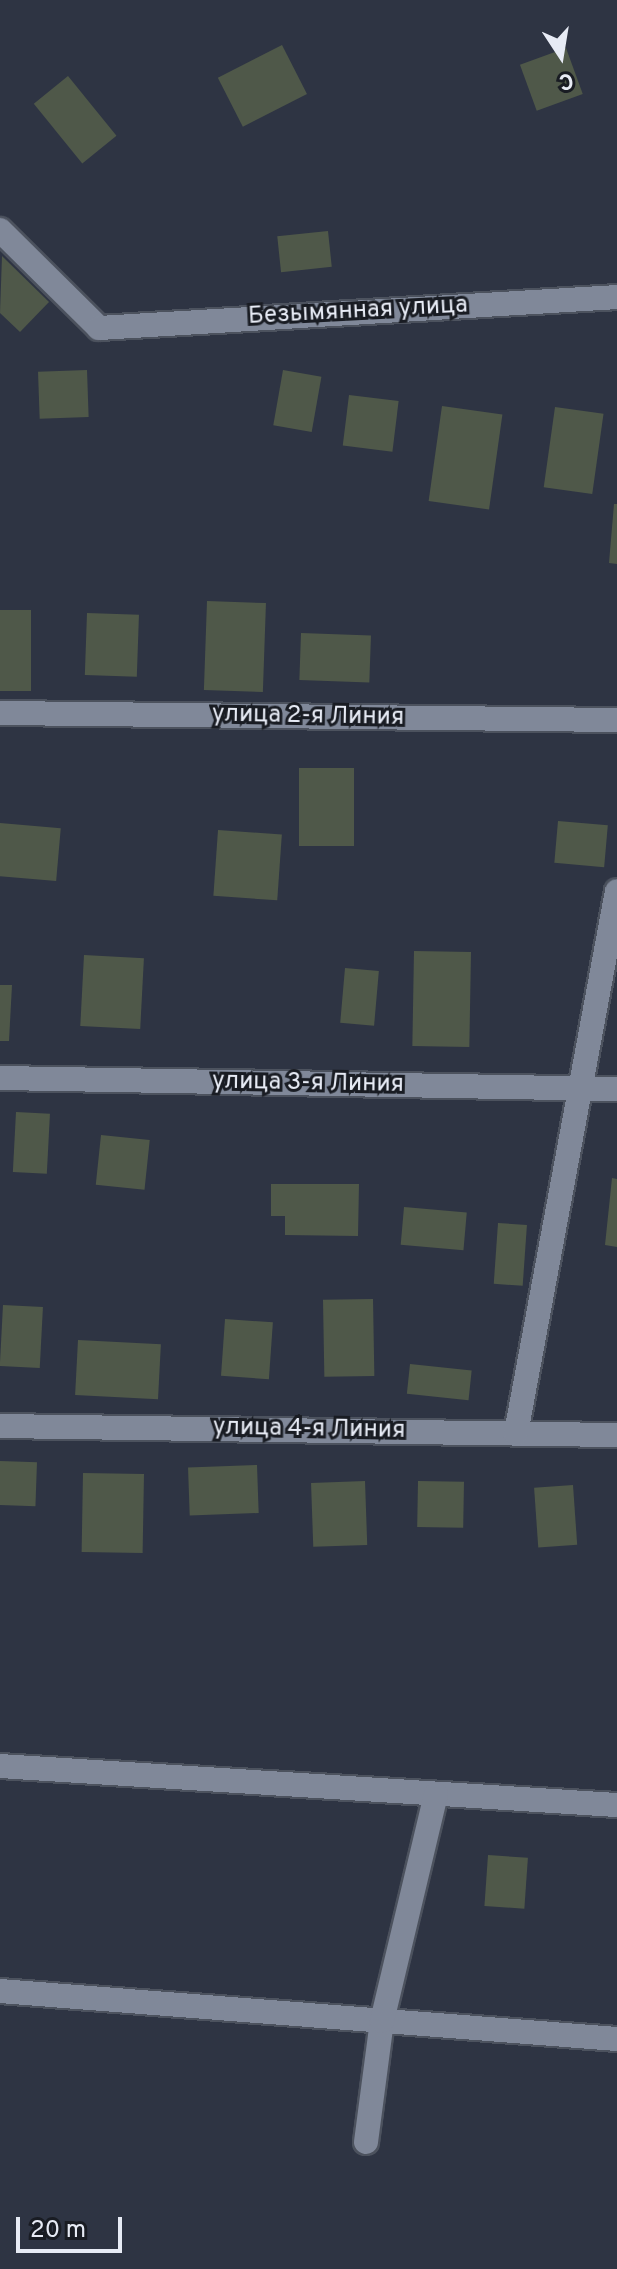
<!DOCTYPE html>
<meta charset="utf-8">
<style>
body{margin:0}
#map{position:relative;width:617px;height:2269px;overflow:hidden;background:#2e3443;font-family:Overpass,sans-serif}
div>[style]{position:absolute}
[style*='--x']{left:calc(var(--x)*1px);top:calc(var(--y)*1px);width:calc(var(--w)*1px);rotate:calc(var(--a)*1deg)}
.building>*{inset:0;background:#4f5849;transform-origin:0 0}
.roads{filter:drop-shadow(2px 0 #4c525e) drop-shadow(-2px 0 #4c525e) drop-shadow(0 2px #4c525e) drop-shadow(0 -2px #4c525e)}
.minor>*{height:24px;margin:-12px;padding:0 12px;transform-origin:12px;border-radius:12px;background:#808899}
span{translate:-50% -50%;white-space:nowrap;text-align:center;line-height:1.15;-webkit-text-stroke:6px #191c23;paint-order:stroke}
.street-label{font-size:24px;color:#e7ebf5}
.north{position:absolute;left:521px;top:16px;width:80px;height:80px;-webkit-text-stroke:6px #191c23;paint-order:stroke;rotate:168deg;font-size:22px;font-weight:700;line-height:32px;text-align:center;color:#e7ebf5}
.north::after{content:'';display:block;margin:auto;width:28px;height:36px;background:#e7ebf5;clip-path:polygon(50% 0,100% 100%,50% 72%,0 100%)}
.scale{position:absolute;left:16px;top:2217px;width:106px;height:36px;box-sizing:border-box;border:4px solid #e7ebf5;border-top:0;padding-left:10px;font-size:24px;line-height:28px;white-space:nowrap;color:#e7ebf5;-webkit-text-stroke:6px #191c23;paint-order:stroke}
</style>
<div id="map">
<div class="building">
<div style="left:282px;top:45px;width:55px;height:72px;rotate:63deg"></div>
<div style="left:566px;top:48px;width:49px;height:49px;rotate:70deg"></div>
<div style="left:68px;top:76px;width:77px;height:44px;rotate:51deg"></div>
<div style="left:328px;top:231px;width:36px;height:51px;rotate:84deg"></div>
<div style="clip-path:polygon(2px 256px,49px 302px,20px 332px,0 313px)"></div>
<div style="left:87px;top:370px;width:47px;height:49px;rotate:88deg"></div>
<div style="left:283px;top:370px;width:39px;height:56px;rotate:10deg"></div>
<div style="left:349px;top:395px;width:50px;height:51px;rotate:7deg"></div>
<div style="left:442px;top:406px;width:61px;height:96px;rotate:8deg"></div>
<div style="left:555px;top:407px;width:49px;height:81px;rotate:8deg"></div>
<div style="clip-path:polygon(614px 504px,617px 504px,617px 564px,609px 563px)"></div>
<div style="left:207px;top:601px;width:59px;height:89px;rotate:2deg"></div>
<div style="left:0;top:610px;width:31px;height:81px"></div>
<div style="left:87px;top:613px;width:52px;height:62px;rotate:2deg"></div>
<div style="left:301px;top:633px;width:70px;height:47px;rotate:2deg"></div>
<div style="left:299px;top:768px;width:55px;height:78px"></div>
<div style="left:558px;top:821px;width:50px;height:42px;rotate:5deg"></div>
<div style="left:0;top:823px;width:61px;height:53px;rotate:5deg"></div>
<div style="left:218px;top:830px;width:64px;height:66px;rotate:4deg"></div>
<div style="left:414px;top:951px;width:57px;height:95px;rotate:1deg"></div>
<div style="left:84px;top:955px;width:60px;height:71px;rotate:3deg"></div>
<div style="left:345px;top:968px;width:34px;height:55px;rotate:5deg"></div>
<div style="clip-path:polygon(0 985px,12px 985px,9px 1041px,0 1041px)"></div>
<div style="left:16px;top:1112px;width:34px;height:60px;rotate:3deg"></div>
<div style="left:101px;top:1135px;width:49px;height:50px;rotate:6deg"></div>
<div style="clip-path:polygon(612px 1178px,617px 1179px,617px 1247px,605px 1245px)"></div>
<div style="clip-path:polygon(271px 1184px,359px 1184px,358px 1236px,285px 1235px,285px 1216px,271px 1216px)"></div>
<div style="left:404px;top:1207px;width:63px;height:38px;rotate:5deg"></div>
<div style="left:498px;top:1223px;width:29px;height:61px;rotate:4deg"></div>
<div style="left:373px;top:1299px;width:77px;height:50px;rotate:89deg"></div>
<div style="left:3px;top:1305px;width:40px;height:61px;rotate:3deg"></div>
<div style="left:225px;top:1319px;width:48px;height:57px;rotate:4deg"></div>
<div style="left:78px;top:1340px;width:83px;height:55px;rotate:3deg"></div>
<div style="left:410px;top:1364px;width:62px;height:30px;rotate:6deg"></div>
<div style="left:0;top:1461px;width:37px;height:44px;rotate:2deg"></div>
<div style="left:257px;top:1465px;width:48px;height:69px;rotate:88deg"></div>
<div style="left:83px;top:1473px;width:61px;height:79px;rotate:1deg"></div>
<div style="left:365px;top:1481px;width:64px;height:54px;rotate:88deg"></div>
<div style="left:418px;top:1481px;width:46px;height:46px;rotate:1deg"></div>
<div style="left:573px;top:1485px;width:60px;height:39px;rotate:86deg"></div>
<div style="left:488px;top:1855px;width:40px;height:51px;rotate:4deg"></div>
</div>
<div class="roads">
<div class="minor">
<div style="--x:0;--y:230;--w:139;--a:44.7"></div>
<div style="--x:99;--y:328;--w:519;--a:-3.42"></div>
<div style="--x:0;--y:713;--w:617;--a:0.65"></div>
<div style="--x:0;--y:1078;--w:617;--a:1.02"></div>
<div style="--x:0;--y:1426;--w:617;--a:0.84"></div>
<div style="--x:516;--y:1433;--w:551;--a:-79.44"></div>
<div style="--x:0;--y:1766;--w:618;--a:3.62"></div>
<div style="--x:0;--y:1991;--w:619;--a:4.45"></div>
<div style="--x:366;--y:2142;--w:122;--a:-82.5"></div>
<div style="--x:382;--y:2021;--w:233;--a:-76.6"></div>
</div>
</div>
<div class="street-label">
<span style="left:358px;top:312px;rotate:-3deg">Безымянная улица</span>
<span style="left:308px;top:717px;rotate:1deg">улица 2-я Линия</span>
<span style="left:308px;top:1084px;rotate:1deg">улица 3-я Линия</span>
<span style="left:309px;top:1430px;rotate:1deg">улица 4-я Линия</span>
</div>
<div class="north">С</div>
<div class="scale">20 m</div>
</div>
